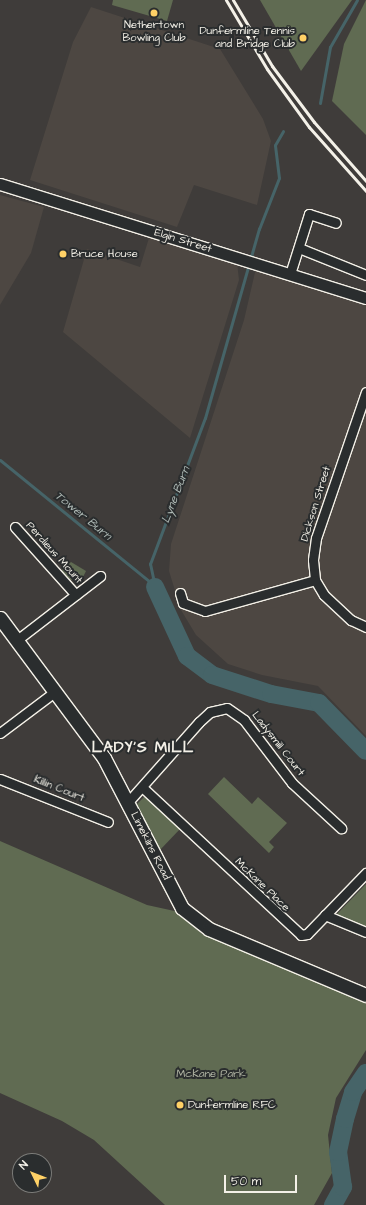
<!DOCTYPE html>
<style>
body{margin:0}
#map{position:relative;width:366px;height:1205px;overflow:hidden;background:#3f3c3a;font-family:"Architects Daughter",sans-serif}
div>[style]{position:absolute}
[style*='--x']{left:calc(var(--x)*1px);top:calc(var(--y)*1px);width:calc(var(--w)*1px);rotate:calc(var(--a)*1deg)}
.built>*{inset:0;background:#4d4742}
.green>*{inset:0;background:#606b52}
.stream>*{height:3px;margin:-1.5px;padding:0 1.5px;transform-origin:1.5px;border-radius:1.5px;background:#466468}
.river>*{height:18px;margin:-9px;padding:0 9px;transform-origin:9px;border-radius:9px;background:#466468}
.roads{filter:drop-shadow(1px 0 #f4f1e8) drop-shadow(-1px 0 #f4f1e8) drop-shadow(0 1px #f4f1e8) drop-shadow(0 -1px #f4f1e8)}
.minor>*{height:9px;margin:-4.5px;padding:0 4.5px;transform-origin:4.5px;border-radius:4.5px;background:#2a2d2e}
.tertiary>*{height:11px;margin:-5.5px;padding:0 5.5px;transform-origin:5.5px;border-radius:5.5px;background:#2a2d2e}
.secondary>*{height:13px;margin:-6.5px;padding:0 6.5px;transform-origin:6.5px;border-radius:6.5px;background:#2a2d2e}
.rail>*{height:3px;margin:-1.5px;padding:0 1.5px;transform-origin:1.5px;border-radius:1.5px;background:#f4f1e8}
.dots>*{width:11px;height:11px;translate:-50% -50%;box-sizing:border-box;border:2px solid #2a2d2e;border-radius:50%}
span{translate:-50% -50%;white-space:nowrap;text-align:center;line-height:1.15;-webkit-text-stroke:4px #2a2d2e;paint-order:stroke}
.poi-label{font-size:11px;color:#f4f1e8}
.right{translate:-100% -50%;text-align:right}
.left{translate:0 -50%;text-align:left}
.street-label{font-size:11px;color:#f4f1e8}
.park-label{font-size:11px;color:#b1b5a4}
.water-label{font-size:12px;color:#aeb9b5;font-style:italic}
.district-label{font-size:15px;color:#f4f1e8;font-weight:700;letter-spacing:1px}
.north{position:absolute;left:12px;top:1153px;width:40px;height:40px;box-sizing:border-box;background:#2a2d2e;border:1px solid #7b7b78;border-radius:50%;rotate:313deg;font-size:11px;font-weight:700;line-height:16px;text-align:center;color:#f4f1e8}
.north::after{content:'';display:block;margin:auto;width:14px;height:18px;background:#ffd166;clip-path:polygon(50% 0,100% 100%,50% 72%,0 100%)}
.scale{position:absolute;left:224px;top:1175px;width:73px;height:18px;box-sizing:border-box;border:2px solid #f4f1e8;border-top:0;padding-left:5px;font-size:12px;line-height:14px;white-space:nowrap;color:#f4f1e8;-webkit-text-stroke:3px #2a2d2e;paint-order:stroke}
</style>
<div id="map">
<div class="built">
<div style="clip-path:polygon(91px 7px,220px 49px,263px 119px,271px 141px,257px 205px,194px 185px,177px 227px,30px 180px,73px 42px)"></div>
<div style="clip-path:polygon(0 195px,44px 207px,31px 253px,0 305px)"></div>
<div style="clip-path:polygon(149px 238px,237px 262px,239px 280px,190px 438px,63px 332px,87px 249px,140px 267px)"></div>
<div style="clip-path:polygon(256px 268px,366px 304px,366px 736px,318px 686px,262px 675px,228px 664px,196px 635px,181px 610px,169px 571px,171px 544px,244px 320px)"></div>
</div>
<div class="green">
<div style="clip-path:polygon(113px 0,173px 0,167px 21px,112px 5px)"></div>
<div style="clip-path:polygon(260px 0,352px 0,301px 71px)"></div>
<div style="clip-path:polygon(366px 0,366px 135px,332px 101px,344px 44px)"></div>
<div style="clip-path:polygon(71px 562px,86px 571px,82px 579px,69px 580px,61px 571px)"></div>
<div style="clip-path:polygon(224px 777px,252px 804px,258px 797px,287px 823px,269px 842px,274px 847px,269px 853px,208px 794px)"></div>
<div style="clip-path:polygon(146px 795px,181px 828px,159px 851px,136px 805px)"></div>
<div style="clip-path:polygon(0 841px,147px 905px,179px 912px,202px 934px,366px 1002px,366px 1050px,336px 1098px,328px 1135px,332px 1173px,314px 1205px,165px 1205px,94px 1140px,62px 1121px,0 1093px)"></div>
<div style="clip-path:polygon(366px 884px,366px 926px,364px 927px,337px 914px)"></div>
</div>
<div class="stream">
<div style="--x:320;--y:103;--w:57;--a:-79.9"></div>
<div style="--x:330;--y:47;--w:54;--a:-60.1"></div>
<div style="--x:0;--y:460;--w:200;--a:39.1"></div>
<div style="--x:155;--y:587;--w:24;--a:-102"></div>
<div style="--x:150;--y:564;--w:156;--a:-69.4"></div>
<div style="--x:205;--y:418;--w:197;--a:-74.1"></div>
<div style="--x:259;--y:229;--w:55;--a:-68.6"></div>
<div style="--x:279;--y:178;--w:33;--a:-97"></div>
<div style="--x:275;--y:145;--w:16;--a:-60"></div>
</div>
<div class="river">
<div style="--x:155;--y:587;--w:76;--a:65.1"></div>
<div style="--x:187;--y:656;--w:31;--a:37"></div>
<div style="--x:212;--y:675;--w:62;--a:17.9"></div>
<div style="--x:271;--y:694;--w:49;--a:10.6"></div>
<div style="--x:319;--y:703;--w:67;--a:45.6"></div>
<div style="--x:333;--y:1205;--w:21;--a:-61"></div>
<div style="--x:343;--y:1187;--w:35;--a:-98"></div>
<div style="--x:338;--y:1152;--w:34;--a:-78"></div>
<div style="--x:345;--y:1119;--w:28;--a:-73"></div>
<div style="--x:353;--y:1092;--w:23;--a:-56"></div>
</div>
<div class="roads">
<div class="minor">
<div style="--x:299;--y:248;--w:72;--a:21.9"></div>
<div style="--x:290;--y:274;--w:63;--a:-72.4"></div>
<div style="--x:309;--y:214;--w:28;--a:18"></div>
<div style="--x:366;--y:392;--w:154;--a:108.9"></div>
<div style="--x:316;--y:538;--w:22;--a:98"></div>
<div style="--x:313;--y:560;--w:20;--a:84"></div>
<div style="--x:315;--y:580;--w:17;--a:59"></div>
<div style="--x:324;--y:595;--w:37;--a:43"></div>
<div style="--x:351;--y:620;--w:17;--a:25"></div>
<div style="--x:15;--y:527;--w:91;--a:48.1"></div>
<div style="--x:180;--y:593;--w:10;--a:73"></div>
<div style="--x:183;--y:603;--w:23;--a:20"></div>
<div style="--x:205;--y:611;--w:114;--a:-15.7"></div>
<div style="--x:17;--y:640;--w:105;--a:-37.6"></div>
<div style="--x:0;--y:733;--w:70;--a:-36.9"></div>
<div style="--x:0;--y:779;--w:116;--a:21.7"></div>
<div style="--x:142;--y:787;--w:217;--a:42.9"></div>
<div style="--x:301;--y:935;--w:6;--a:-9"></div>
<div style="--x:307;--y:934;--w:85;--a:-46"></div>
<div style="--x:128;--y:802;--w:107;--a:-48.4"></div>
<div style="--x:199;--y:722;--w:15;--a:-42"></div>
<div style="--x:210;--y:712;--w:17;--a:-13"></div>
<div style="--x:227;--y:708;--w:21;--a:35"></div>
<div style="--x:244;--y:720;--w:79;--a:52.7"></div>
<div style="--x:292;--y:783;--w:67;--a:42.6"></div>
<div style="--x:325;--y:915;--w:44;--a:22.5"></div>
</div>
<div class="tertiary">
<div style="--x:0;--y:184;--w:383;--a:17.3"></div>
</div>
<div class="secondary">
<div style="--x:0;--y:618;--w:174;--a:53.4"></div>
<div style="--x:104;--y:758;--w:169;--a:62.5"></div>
<div style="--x:182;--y:908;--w:34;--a:38"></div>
<div style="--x:209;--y:929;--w:170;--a:22.8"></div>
</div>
</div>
<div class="rail">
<div style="--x:226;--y:0;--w:80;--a:59.3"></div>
<div style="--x:267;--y:69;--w:72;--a:54.1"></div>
<div style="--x:309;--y:127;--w:86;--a:48.3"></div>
<div style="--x:233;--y:0;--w:77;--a:59.4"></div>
<div style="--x:272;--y:66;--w:70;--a:53.1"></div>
<div style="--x:314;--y:122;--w:79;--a:48.6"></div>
</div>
<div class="dots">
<div style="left:154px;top:13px;background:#ffd166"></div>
<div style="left:303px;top:38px;background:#ffd166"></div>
<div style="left:63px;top:254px;background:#ffd166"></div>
<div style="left:180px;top:1105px;background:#ffd166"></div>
</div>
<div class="poi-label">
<span style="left:154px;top:32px">Nethertown<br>Bowling Club</span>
<span class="right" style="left:295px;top:38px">Dunfermline Tennis<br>and Bridge Club</span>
<span class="left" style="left:71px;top:254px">Bruce House</span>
<span class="left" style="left:188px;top:1105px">Dunfermline RFC</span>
</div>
<div class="street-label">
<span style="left:183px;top:241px;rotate:17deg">Elgin Street</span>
<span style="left:316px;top:504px;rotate:-73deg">Dickson Street</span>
<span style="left:54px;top:553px;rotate:48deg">Perdieus Mount</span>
<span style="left:278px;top:744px;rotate:52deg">Ladysmill Court</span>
<span style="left:59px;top:789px;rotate:22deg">Killin Court</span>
<span style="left:150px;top:846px;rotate:63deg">Limekilns Road</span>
<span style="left:262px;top:885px;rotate:44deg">McKane Place</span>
</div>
<div class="park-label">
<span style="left:211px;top:1074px">McKane Park</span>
</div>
<div class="water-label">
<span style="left:176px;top:495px;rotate:-69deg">Lyne Burn</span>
<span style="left:83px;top:516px;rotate:39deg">Tower Burn</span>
</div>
<div class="district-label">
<span style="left:143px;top:748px">LADY'S MILL</span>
</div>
<div class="north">N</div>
<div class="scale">50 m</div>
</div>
